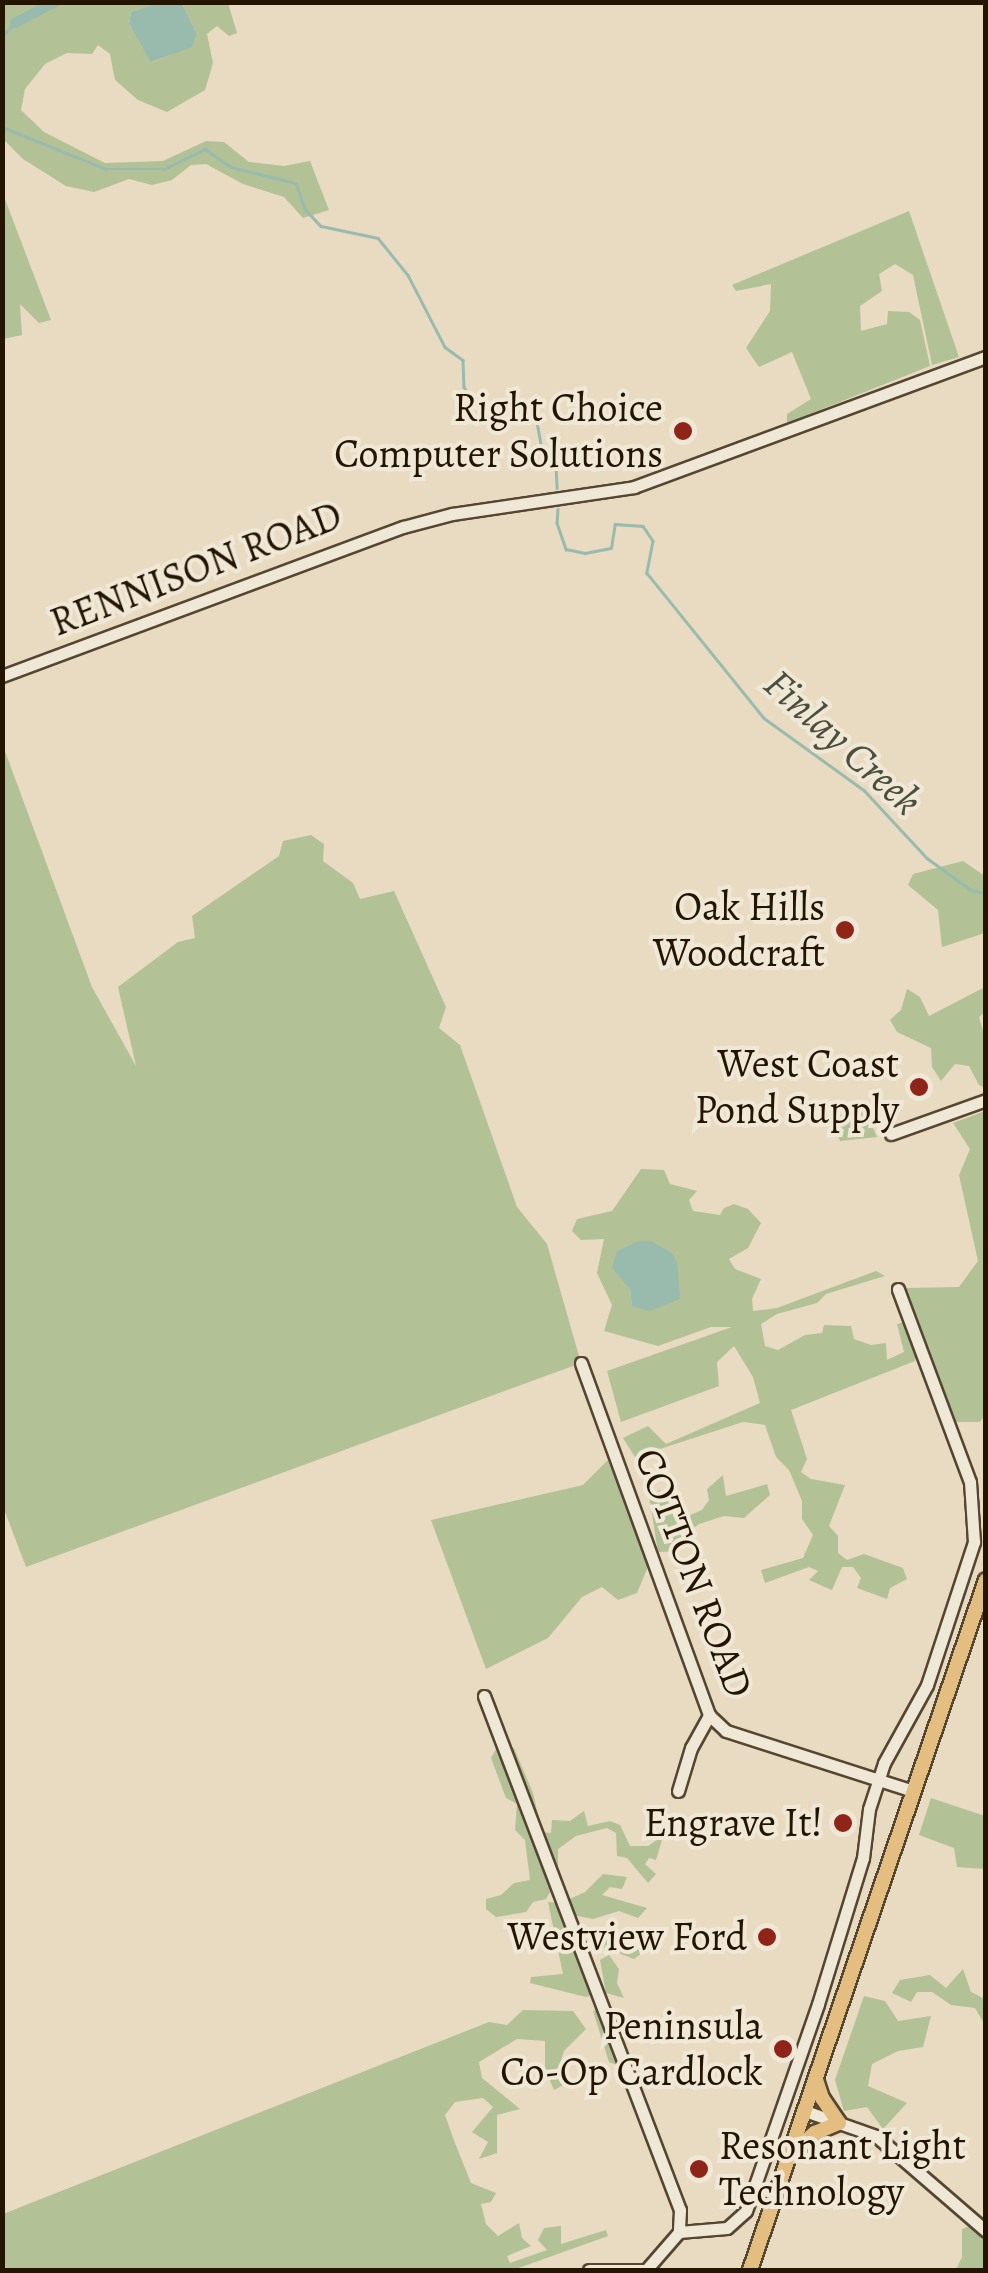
<!DOCTYPE html>
<style>
body{margin:0}
#map{position:relative;width:988px;height:2273px;overflow:hidden;background:#e8dbc1;font-family:Alegreya,serif}
div>[style]{position:absolute}
[style*='--x']{left:calc(var(--x)*1px);top:calc(var(--y)*1px);width:calc(var(--w)*1px);rotate:calc(var(--a)*1deg)}
.green>*{inset:0;background:#b2c196}
.water>*{inset:0;background:#98bbae}
.stream>*{height:2.5px;margin:-1.25px;padding:0 1.25px;transform-origin:1.25px;border-radius:1.25px;background:#98bbae}
.canal>*{height:10px;margin:-5px;padding:0 5px;transform-origin:5px;border-radius:5px;background:#98bbae}
.roads{filter:drop-shadow(2px 0 #554631) drop-shadow(-2px 0 #554631) drop-shadow(0 2px #554631) drop-shadow(0 -2px #554631)}
.minor>*{height:11px;margin:-5.5px;padding:0 5.5px;transform-origin:5.5px;border-radius:5.5px;background:#f0e8d7}
.major>*{height:14px;margin:-7px;padding:0 7px;transform-origin:7px;border-radius:7px;background:#e4be80}
.dots>*{width:28px;height:28px;translate:-50% -50%;box-sizing:border-box;border:5px solid #f0e8d7;border-radius:50%}
span{translate:-50% -50%;white-space:nowrap;text-align:center;line-height:1.15;-webkit-text-stroke:8px #f0e8d7;paint-order:stroke}
.poi-label{font-size:40px;color:#241501}
.right{translate:-100% -50%;text-align:right}
.left{translate:0 -50%;text-align:left}
.street-label{font-size:40px;color:#241501}
.water-label{font-size:42px;color:#4d4f3e;font-style:italic}
.frame{position:absolute;inset:0;border:5px solid #241501;pointer-events:none}
</style>
<div id="map">
<div class="green">
<div style="clip-path:polygon(2px 3px,161px 3px,131px 12px,129px 24px,152px 62px,192px 46px,197px 34px,182px 3px,228px 3px,237px 33px,229px 36px,217px 26px,207px 34px,213px 63px,205px 90px,167px 112px,138px 100px,115px 80px,110px 54px,98px 45px,92px 54px,67px 53px,45px 64px,25px 89px,21px 110px,44px 132px,105px 163px,163px 161px,206px 141px,224px 142px,249px 162px,284px 166px,310px 161px,329px 210px,303px 218px,284px 197px,243px 184px,206px 164px,191px 165px,172px 180px,152px 185px,129px 179px,94px 192px,66px 186px,23px 159px,3px 139px)"></div>
<div style="clip-path:polygon(3px 194px,51px 320px,39px 323px,20px 304px,22px 335px,3px 339px)"></div>
<div style="clip-path:polygon(909px 211px,959px 357px,932px 365px,913px 275px,895px 264px,879px 274px,882px 291px,860px 306px,861px 331px,887px 324px,888px 311px,909px 312px,920px 320px,930px 366px,787px 423px,787px 414px,811px 399px,792px 352px,759px 367px,746px 348px,770px 311px,771px 284px,736px 291px,732px 285px)"></div>
<div style="clip-path:polygon(2px 743px,92px 987px,136px 1066px,118px 987px,178px 942px,195px 938px,192px 916px,279px 856px,283px 841px,311px 835px,324px 844px,323px 861px,353px 883px,360px 899px,394px 891px,446px 1007px,439px 1028px,460px 1045px,517px 1207px,547px 1244px,581px 1363px,26px 1567px,2px 1504px)"></div>
<div style="clip-path:polygon(963px 861px,985px 876px,985px 933px,942px 947px,938px 910px,908px 885px,913px 874px)"></div>
<div style="clip-path:polygon(985px 987px,985px 1012px,979px 1017px,985px 1037px,985px 1088px,979px 1085px,969px 1066px,955px 1064px,941px 1081px,932px 1067px,931px 1048px,897px 1032px,890px 1020px,901px 1010px,907px 989px,920px 997px,929px 1016px)"></div>
<div style="clip-path:polygon(852px 1106px,868px 1116px,877px 1137px,840px 1141px,836px 1129px,840px 1116px)"></div>
<div style="clip-path:polygon(985px 1111px,985px 1415px,980px 1422px,956px 1422px,906px 1288px,959px 1287px,978px 1261px,959px 1175px,970px 1149px,953px 1123px)"></div>
<div style="clip-path:polygon(evenodd,641px 1169px,664px 1170px,670px 1184px,697px 1191px,689px 1200px,693px 1211px,720px 1215px,724px 1208px,734px 1204px,748px 1209px,761px 1223px,748px 1248px,729px 1259px,735px 1269px,761px 1279px,752px 1299px,753px 1311px,777px 1308px,876px 1271px,885px 1276px,826px 1294px,817px 1303px,777px 1314px,761px 1324px,765px 1346px,778px 1350px,805px 1335px,822px 1333px,824px 1325px,851px 1326px,854px 1339px,871px 1345px,886px 1343px,887px 1360px,904px 1352px,897px 1324px,909px 1321px,918px 1348px,915px 1361px,791px 1410px,807px 1459px,801px 1472px,811px 1479px,845px 1485px,829px 1526px,838px 1536px,838px 1553px,847px 1560px,864px 1554px,903px 1568px,907px 1579px,890px 1588px,887px 1599px,857px 1588px,861px 1578px,853px 1567px,842px 1567px,832px 1590px,809px 1580px,818px 1571px,809px 1567px,765px 1583px,761px 1570px,803px 1558px,813px 1535px,802px 1519px,802px 1501px,789px 1470px,776px 1457px,765px 1425px,743px 1422px,635px 1457px,623px 1438px,648px 1426px,666px 1444px,760px 1403px,753px 1377px,734px 1346px,717px 1362px,719px 1386px,621px 1422px,607px 1371px,732px 1327px,711px 1327px,658px 1346px,604px 1331px,612px 1305px,597px 1273px,604px 1239px,581px 1240px,572px 1231px,577px 1219px,612px 1211px,641px 1169px,639px 1241px,650px 1241px,671px 1252px,632px 1306px,630px 1289px,639px 1241px)"></div>
<div style="clip-path:polygon(614px 1454px,652px 1557px,637px 1593px,618px 1600px,602px 1587px,582px 1597px,548px 1638px,486px 1669px,431px 1520px,583px 1485px)"></div>
<div style="clip-path:polygon(723px 1475px,726px 1496px,767px 1484px,770px 1495px,744px 1518px,724px 1516px,699px 1524px,682px 1536px,679px 1551px,658px 1552px,649px 1495px,660px 1490px,681px 1519px,702px 1510px,709px 1500px,707px 1489px)"></div>
<div style="clip-path:polygon(514px 1748px,533px 1793px,542px 1832px,551px 1833px,552px 1820px,570px 1821px,584px 1811px,588px 1826px,610px 1821px,620px 1825px,630px 1846px,648px 1846px,663px 1836px,656px 1860px,649px 1858px,645px 1864px,656px 1874px,648px 1883px,627px 1858px,617px 1856px,616px 1833px,607px 1828px,576px 1836px,558px 1849px,558px 1879px,546px 1899px,533px 1902px,526px 1912px,496px 1917px,486px 1909px,486px 1899px,501px 1895px,514px 1883px,530px 1880px,525px 1840px,515px 1830px,517px 1804px,506px 1798px,491px 1758px,496px 1749px)"></div>
<div style="clip-path:polygon(931px 1798px,985px 1816px,984px 1869px,957px 1867px,954px 1848px,919px 1835px)"></div>
<div style="clip-path:polygon(603px 1874px,627px 1877px,622px 1889px,610px 1887px,602px 1895px,647px 1908px,638px 1918px,619px 1911px,593px 1919px,573px 1915px,600px 1992px,586px 1997px,530px 1983px,531px 1977px,563px 1974px,548px 1902px,561px 1903px,585px 1892px)"></div>
<div style="clip-path:polygon(600px 1932px,641px 1947px,641px 1954px,634px 1959px,605px 1948px,595px 1941px)"></div>
<div style="clip-path:polygon(609px 1955px,619px 1969px,617px 1983px,624px 1998px,606px 1993px,600px 1960px)"></div>
<div style="clip-path:polygon(963px 1969px,971px 1992px,985px 1999px,985px 2025px,975px 2008px,951px 2005px,932px 1992px,917px 1992px,911px 2002px,892px 1993px,900px 1980px,930px 1975px,946px 1988px)"></div>
<div style="clip-path:polygon(864px 1996px,885px 2001px,898px 2021px,931px 2016px,923px 2047px,898px 2051px,872px 2064px,868px 2086px,907px 2103px,883px 2129px,867px 2107px,844px 2111px,835px 2080px)"></div>
<div style="clip-path:polygon(607px 2008px,620px 2066px,609px 2062px,593px 2011px)"></div>
<div style="clip-path:polygon(523px 2010px,573px 2011px,586px 2029px,564px 2051px,560px 2064px,571px 2081px,554px 2090px,545px 2069px,545px 2041px,517px 2039px,479px 2062px,482px 2078px,520px 2109px,497px 2115px,497px 2153px,479px 2159px,488px 2142px,472px 2132px,493px 2107px,483px 2098px,455px 2102px,445px 2115px,455px 2143px,471px 2183px,496px 2193px,491px 2202px,481px 2204px,486px 2224px,498px 2236px,519px 2223px,522px 2238px,531px 2246px,507px 2256px,510px 2263px,547px 2250px,538px 2240px,544px 2228px,561px 2226px,561px 2244px,606px 2230px,608px 2236px,513px 2270px,3px 2270px,3px 2214px,489px 2022px,507px 2025px)"></div>
<div style="clip-path:polygon(975px 2224px,985px 2230px,985px 2270px,956px 2270px,962px 2257px,962px 2229px)"></div>
</div>
<div class="water">
<div style="clip-path:polygon(161px 2px,182px 3px,197px 34px,192px 47px,151px 62px,129px 24px,131px 12px)"></div>
<div style="clip-path:polygon(639px 1241px,651px 1241px,671px 1252px,677px 1262px,680px 1299px,650px 1311px,632px 1306px,630px 1289px,612px 1268px,617px 1251px)"></div>
</div>
<div class="stream">
<div style="--x:2;--y:36;--w:18;--a:-45"></div>
<div style="--x:2;--y:127;--w:112;--a:22"></div>
<div style="--x:106;--y:169;--w:58;--a:0"></div>
<div style="--x:164;--y:169;--w:46;--a:-26"></div>
<div style="--x:205;--y:149;--w:32;--a:35"></div>
<div style="--x:231;--y:167;--w:67;--a:13.8"></div>
<div style="--x:296;--y:183;--w:28;--a:71"></div>
<div style="--x:305;--y:209;--w:23;--a:47"></div>
<div style="--x:321;--y:226;--w:58;--a:11.9"></div>
<div style="--x:378;--y:238;--w:48;--a:51"></div>
<div style="--x:408;--y:275;--w:81;--a:62.8"></div>
<div style="--x:445;--y:347;--w:22;--a:36"></div>
<div style="--x:463;--y:360;--w:27;--a:88"></div>
<div style="--x:464;--y:387;--w:15;--a:58"></div>
<div style="--x:472;--y:400;--w:66;--a:14"></div>
<div style="--x:536;--y:416;--w:28;--a:80"></div>
<div style="--x:541;--y:444;--w:27;--a:57"></div>
<div style="--x:556;--y:467;--w:21;--a:87"></div>
<div style="--x:558;--y:509;--w:14;--a:94"></div>
<div style="--x:557;--y:523;--w:28;--a:71"></div>
<div style="--x:566;--y:549;--w:19;--a:12"></div>
<div style="--x:585;--y:553;--w:26;--a:-11"></div>
<div style="--x:611;--y:548;--w:24;--a:-81"></div>
<div style="--x:615;--y:524;--w:28;--a:4"></div>
<div style="--x:643;--y:526;--w:18;--a:56"></div>
<div style="--x:653;--y:541;--w:33;--a:101"></div>
<div style="--x:647;--y:573;--w:186;--a:51.1"></div>
<div style="--x:764;--y:718;--w:123;--a:35.8"></div>
<div style="--x:864;--y:790;--w:93;--a:47.2"></div>
<div style="--x:927;--y:858;--w:54;--a:36"></div>
<div style="--x:971;--y:890;--w:15;--a:11"></div>
</div>
<div class="canal">
<div style="--x:15;--y:23;--w:45;--a:-27.7"></div>
</div>
<div class="roads">
<div class="minor">
<div style="--x:2;--y:676;--w:428;--a:-20.4"></div>
<div style="--x:403;--y:527;--w:51;--a:-14.9"></div>
<div style="--x:452;--y:514;--w:184;--a:-8.4"></div>
<div style="--x:634;--y:487;--w:375;--a:-20.3"></div>
<div style="--x:891;--y:1134;--w:101;--a:-19.7"></div>
<div style="--x:581;--y:1363;--w:375;--a:70"></div>
<div style="--x:709;--y:1715;--w:23;--a:43"></div>
<div style="--x:726;--y:1731;--w:196;--a:17.8"></div>
<div style="--x:484;--y:1696;--w:550;--a:69.13"></div>
<div style="--x:680;--y:2210;--w:22;--a:93"></div>
<div style="--x:678;--y:1791;--w:45;--a:-73.2"></div>
<div style="--x:691;--y:1748;--w:38;--a:-61"></div>
<div style="--x:805;--y:2111;--w:75;--a:19.4"></div>
<div style="--x:876;--y:2136;--w:145;--a:40.8"></div>
<div style="--x:589;--y:2270;--w:58;--a:0"></div>
<div style="--x:646;--y:2270;--w:50;--a:-49"></div>
<div style="--x:679;--y:2232;--w:48;--a:-4.8"></div>
<div style="--x:727;--y:2228;--w:25;--a:-42"></div>
<div style="--x:746;--y:2211;--w:219;--a:-70.8"></div>
<div style="--x:818;--y:2004;--w:153;--a:-72.9"></div>
<div style="--x:863;--y:1858;--w:49;--a:-83"></div>
<div style="--x:869;--y:1809;--w:48;--a:-71.9"></div>
<div style="--x:884;--y:1763;--w:89;--a:-61.1"></div>
<div style="--x:927;--y:1685;--w:151;--a:-71.8"></div>
<div style="--x:974;--y:1542;--w:60;--a:-93.8"></div>
<div style="--x:970;--y:1482;--w:206;--a:-110.5"></div>
</div>
<div class="major">
<div style="--x:791;--y:2155;--w:33;--a:-43"></div>
<div style="--x:815;--y:2133;--w:26;--a:-23"></div>
<div style="--x:839;--y:2123;--w:30;--a:-124"></div>
<div style="--x:822;--y:2098;--w:19;--a:-108"></div>
<div style="--x:750;--y:2270;--w:729;--a:-71.12"></div>
</div>
</div>
<div class="dots">
<div style="left:683px;top:431px;background:#8f2418"></div>
<div style="left:845px;top:930px;background:#8f2418"></div>
<div style="left:919px;top:1087px;background:#8f2418"></div>
<div style="left:843px;top:1823px;background:#8f2418"></div>
<div style="left:767px;top:1937px;background:#8f2418"></div>
<div style="left:783px;top:2049px;background:#8f2418"></div>
<div style="left:699px;top:2169px;background:#8f2418"></div>
</div>
<div class="poi-label">
<span class="right" style="left:663px;top:431px">Right Choice<br>Computer Solutions</span>
<span class="right" style="left:825px;top:930px">Oak Hills<br>Woodcraft</span>
<span class="right" style="left:899px;top:1087px">West Coast<br>Pond Supply</span>
<span class="right" style="left:823px;top:1823px">Engrave It!</span>
<span class="right" style="left:747px;top:1937px">Westview Ford</span>
<span class="right" style="left:763px;top:2049px">Peninsula<br>Co-Op Cardlock</span>
<span class="left" style="left:719px;top:2169px">Resonant Light<br>Technology</span>
</div>
<div class="street-label">
<span style="left:196px;top:569px;rotate:-21deg">RENNISON ROAD</span>
<span style="left:694px;top:1573px;rotate:69deg">COTTON ROAD</span>
</div>
<div class="water-label">
<span style="left:843px;top:742px;rotate:42deg">Finlay Creek</span>
</div>
<div class="frame"></div>
</div>
